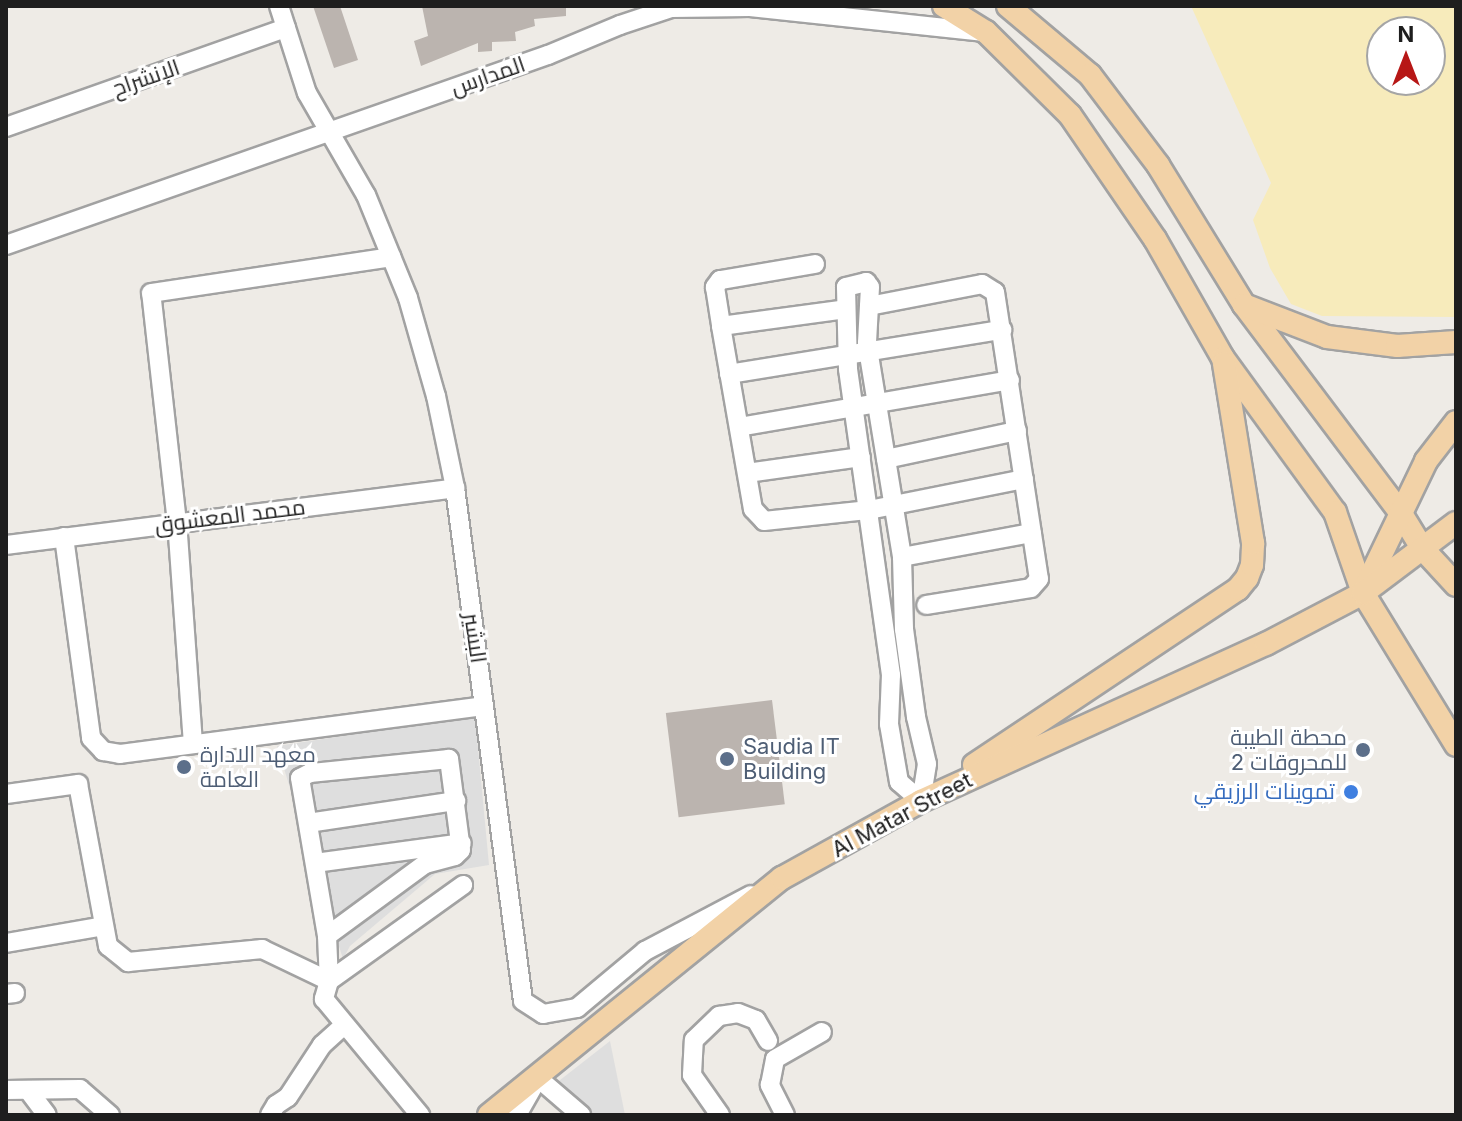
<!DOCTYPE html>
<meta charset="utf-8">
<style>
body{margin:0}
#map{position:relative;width:1462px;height:1121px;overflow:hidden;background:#eeebe6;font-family:Inter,Cairo,sans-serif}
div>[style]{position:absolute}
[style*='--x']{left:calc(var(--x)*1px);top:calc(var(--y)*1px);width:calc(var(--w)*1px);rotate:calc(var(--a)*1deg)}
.sand>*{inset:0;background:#f7ebbb}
.parking>*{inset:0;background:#dedede}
.building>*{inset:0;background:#bbb4af;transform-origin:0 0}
.roads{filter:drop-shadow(2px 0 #a2a2a2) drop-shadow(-2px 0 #a2a2a2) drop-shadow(0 2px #a2a2a2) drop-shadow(0 -2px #a2a2a2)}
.minor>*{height:18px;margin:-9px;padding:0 9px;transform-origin:9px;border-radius:9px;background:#fff}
.major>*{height:22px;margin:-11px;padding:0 11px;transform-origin:11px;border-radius:11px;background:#f2d2a7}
.dots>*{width:22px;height:22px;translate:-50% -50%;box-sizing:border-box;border:4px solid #fff;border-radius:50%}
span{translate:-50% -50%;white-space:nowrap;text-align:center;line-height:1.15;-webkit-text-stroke:6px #fff;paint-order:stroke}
.street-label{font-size:22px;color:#1e1e1e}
.service-label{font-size:22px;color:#4e5e75}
.right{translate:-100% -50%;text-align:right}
.left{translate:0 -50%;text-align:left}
.shop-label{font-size:22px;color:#366cbe}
.frame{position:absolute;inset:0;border:8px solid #1e1e1e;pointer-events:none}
.north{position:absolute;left:1366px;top:16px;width:80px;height:80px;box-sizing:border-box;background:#fff;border:2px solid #a5a5a5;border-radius:50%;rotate:0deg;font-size:22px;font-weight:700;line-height:32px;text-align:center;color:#1e1e1e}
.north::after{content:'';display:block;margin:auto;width:28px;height:36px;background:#b71716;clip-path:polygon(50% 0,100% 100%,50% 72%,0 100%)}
</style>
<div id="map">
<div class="sand">
<div style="clip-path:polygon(evenodd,1191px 6px,1456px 6px,1456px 317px,1322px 316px,1291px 304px,1270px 268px,1253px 220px,1271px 183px,1191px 6px,1382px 32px,1430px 32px,1430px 80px,1382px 80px,1382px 32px)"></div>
</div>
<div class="parking">
<div style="clip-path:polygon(475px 716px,489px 865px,435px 874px,350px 946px,343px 959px,277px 746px)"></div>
<div style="clip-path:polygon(610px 1041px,625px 1115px,589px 1115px,555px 1084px)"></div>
</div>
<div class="building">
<div style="clip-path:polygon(313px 6px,340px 6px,358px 60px,334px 68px)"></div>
<div style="clip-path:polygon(422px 6px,566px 6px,566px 16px,534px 19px,535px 26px,515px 32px,516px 41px,492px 42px,492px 51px,478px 52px,478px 43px,421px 66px,414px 41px,428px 36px)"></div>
<div style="left:772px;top:700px;width:105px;height:107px;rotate:83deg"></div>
</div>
<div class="roads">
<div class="minor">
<div style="--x:279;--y:6;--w:91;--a:72.2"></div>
<div style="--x:307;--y:93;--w:118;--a:60"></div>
<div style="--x:366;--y:195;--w:111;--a:67.8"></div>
<div style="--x:408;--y:298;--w:102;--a:74.1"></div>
<div style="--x:436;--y:396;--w:94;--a:78.3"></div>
<div style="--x:455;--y:488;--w:517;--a:82.45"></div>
<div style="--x:523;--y:1001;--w:24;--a:33"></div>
<div style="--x:543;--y:1014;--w:35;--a:-10"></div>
<div style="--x:577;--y:1008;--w:89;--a:-40"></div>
<div style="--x:645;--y:951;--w:120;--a:-27.8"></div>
<div style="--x:6;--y:127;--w:297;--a:-19.5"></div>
<div style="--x:6;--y:245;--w:574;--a:-19.32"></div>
<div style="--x:548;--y:55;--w:78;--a:-22.6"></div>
<div style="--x:620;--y:25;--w:54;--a:-18.4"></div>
<div style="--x:671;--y:8;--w:79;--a:-0.7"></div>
<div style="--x:750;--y:7;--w:236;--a:6.1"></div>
<div style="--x:815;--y:264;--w:96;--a:170.4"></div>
<div style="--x:720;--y:280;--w:9;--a:126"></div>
<div style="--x:715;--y:287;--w:39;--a:81"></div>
<div style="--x:721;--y:326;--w:126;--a:-7.7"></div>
<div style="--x:866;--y:282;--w:6;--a:51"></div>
<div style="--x:870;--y:287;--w:56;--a:93.1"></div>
<div style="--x:867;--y:343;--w:217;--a:80.7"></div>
<div style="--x:902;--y:557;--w:72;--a:88.4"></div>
<div style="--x:904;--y:629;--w:89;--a:82.2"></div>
<div style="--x:916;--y:717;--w:48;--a:76.8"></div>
<div style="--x:927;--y:764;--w:37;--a:99"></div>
<div style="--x:921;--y:801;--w:29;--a:-139"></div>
<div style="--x:899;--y:782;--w:59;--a:-99.8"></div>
<div style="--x:889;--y:724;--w:49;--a:-87.7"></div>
<div style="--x:891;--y:675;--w:309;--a:-98"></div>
<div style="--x:848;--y:369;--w:82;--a:-91.4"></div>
<div style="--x:846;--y:287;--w:21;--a:-14"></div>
<div style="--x:869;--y:306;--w:115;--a:-11"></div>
<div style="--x:982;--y:284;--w:15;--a:32"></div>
<div style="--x:995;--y:292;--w:290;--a:81.3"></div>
<div style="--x:1039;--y:579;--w:12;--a:132"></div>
<div style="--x:1031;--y:588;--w:106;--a:170.8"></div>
<div style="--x:721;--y:326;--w:186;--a:80.1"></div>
<div style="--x:753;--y:509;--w:16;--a:47"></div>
<div style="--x:764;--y:521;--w:106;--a:-6"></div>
<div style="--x:869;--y:510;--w:158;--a:-11.3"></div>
<div style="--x:729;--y:374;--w:277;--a:-9.2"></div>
<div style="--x:739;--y:427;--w:275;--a:-9.8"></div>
<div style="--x:886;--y:459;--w:134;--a:-12.1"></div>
<div style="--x:747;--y:473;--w:115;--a:-8"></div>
<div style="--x:64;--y:537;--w:203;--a:82.3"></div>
<div style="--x:91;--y:738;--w:18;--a:47"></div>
<div style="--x:103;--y:751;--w:17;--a:10"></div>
<div style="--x:120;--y:754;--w:367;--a:-7.5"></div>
<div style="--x:6;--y:545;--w:453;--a:-7.2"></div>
<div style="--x:902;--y:557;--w:132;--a:-10.5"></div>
<div style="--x:193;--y:744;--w:222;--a:-94.1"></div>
<div style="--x:177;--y:523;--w:231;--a:-96.4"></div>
<div style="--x:151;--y:293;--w:243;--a:-8.5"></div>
<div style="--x:6;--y:794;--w:73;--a:-7.9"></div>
<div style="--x:78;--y:784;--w:165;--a:79.5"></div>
<div style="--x:108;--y:946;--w:26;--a:39"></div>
<div style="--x:128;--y:962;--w:135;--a:-5.5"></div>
<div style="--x:262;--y:949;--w:74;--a:25.5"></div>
<div style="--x:329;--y:981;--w:165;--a:-35.6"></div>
<div style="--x:308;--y:823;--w:150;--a:-8.5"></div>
<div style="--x:315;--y:863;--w:148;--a:-7.7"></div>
<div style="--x:327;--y:936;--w:122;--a:-36.3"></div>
<div style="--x:425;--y:864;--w:31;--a:-15"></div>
<div style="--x:455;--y:856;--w:8;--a:-45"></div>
<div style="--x:461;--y:850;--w:92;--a:-97.5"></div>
<div style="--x:449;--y:759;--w:140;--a:174.2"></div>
<div style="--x:310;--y:773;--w:11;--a:153"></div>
<div style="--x:300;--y:778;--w:160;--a:80.3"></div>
<div style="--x:327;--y:936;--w:45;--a:87.5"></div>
<div style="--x:329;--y:981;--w:19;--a:106"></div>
<div style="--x:324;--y:999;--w:151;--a:50.4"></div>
<div style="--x:6;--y:943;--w:99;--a:-9.8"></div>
<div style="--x:6;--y:994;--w:9;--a:-6"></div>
<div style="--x:538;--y:1078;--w:57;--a:40.7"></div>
<div style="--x:6;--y:1090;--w:74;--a:-0.8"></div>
<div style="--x:80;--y:1089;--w:40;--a:41"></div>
<div style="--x:28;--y:1090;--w:31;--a:53"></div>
<div style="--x:270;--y:1115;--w:12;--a:-59"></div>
<div style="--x:276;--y:1105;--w:14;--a:-34"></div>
<div style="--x:288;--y:1097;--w:62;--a:-56.8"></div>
<div style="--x:322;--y:1045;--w:30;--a:-42"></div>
<div style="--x:517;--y:1115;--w:40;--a:-60.3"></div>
<div style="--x:720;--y:1115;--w:49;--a:-125"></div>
<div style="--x:692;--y:1075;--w:35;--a:-87"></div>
<div style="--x:694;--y:1040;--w:35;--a:-44"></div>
<div style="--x:719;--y:1016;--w:19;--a:-9"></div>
<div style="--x:738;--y:1013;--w:19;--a:21"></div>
<div style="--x:756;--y:1020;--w:24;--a:60"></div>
<div style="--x:785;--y:1115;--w:34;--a:-117"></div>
<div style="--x:770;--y:1085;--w:26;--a:-79"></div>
<div style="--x:775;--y:1059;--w:54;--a:-29.9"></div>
</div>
<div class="major">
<div style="--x:944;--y:6;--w:49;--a:31.8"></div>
<div style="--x:986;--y:32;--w:118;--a:44.7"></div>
<div style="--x:1070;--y:115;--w:150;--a:55.6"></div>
<div style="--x:1155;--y:239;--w:137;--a:60.3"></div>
<div style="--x:1223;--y:358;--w:190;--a:54"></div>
<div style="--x:1335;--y:512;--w:86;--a:70.9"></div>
<div style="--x:1363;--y:593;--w:178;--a:58.5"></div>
<div style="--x:1008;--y:6;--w:107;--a:40.1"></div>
<div style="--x:1090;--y:75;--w:113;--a:52.9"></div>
<div style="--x:1158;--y:165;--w:164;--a:58.4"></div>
<div style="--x:1244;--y:305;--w:259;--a:53"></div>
<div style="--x:1400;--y:512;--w:42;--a:58.6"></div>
<div style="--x:1422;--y:548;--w:50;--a:47.4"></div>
<div style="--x:1244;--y:305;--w:89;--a:21.1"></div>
<div style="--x:1327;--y:337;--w:71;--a:7.3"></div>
<div style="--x:1397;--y:346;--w:59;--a:-3.9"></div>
<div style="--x:1365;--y:588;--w:141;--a:-64.3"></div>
<div style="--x:1426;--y:461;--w:49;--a:-52.4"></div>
<div style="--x:974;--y:765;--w:317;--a:-33.7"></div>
<div style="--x:1238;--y:589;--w:14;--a:-51"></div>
<div style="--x:1247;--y:578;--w:14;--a:-69"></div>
<div style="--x:1252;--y:565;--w:22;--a:-87"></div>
<div style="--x:1253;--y:543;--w:182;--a:-99.2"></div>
<div style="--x:489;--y:1115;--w:377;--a:-39"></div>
<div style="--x:782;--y:878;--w:159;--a:-29"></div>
<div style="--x:921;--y:801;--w:379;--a:-24.5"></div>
<div style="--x:1266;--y:644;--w:110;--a:-27.7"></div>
<div style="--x:1363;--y:593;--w:116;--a:-37"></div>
</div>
</div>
<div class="dots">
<div style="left:1363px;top:750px;background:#5c6f8a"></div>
<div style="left:727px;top:759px;background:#5c6f8a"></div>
<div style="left:184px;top:767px;background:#5c6f8a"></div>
<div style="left:1351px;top:792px;background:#3f7fe0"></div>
</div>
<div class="street-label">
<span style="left:488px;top:76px;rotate:-19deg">المدارس</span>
<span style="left:146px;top:78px;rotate:-19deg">الإنشراح</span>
<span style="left:230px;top:516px;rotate:-7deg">محمد المعشوق</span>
<span style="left:475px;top:638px;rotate:82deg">البشير</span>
<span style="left:902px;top:815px;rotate:-28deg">Al Matar Street</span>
</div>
<div class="service-label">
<span class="right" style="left:1347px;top:750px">محطة الطيبة<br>2 للمحروقات</span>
<span class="left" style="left:743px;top:759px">Saudia IT<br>Building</span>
<span class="left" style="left:200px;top:767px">معهد الادارة<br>العامة</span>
</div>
<div class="shop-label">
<span class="right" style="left:1335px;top:792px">تموينات الرزيقي</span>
</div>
<div class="frame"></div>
<div class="north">N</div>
</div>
